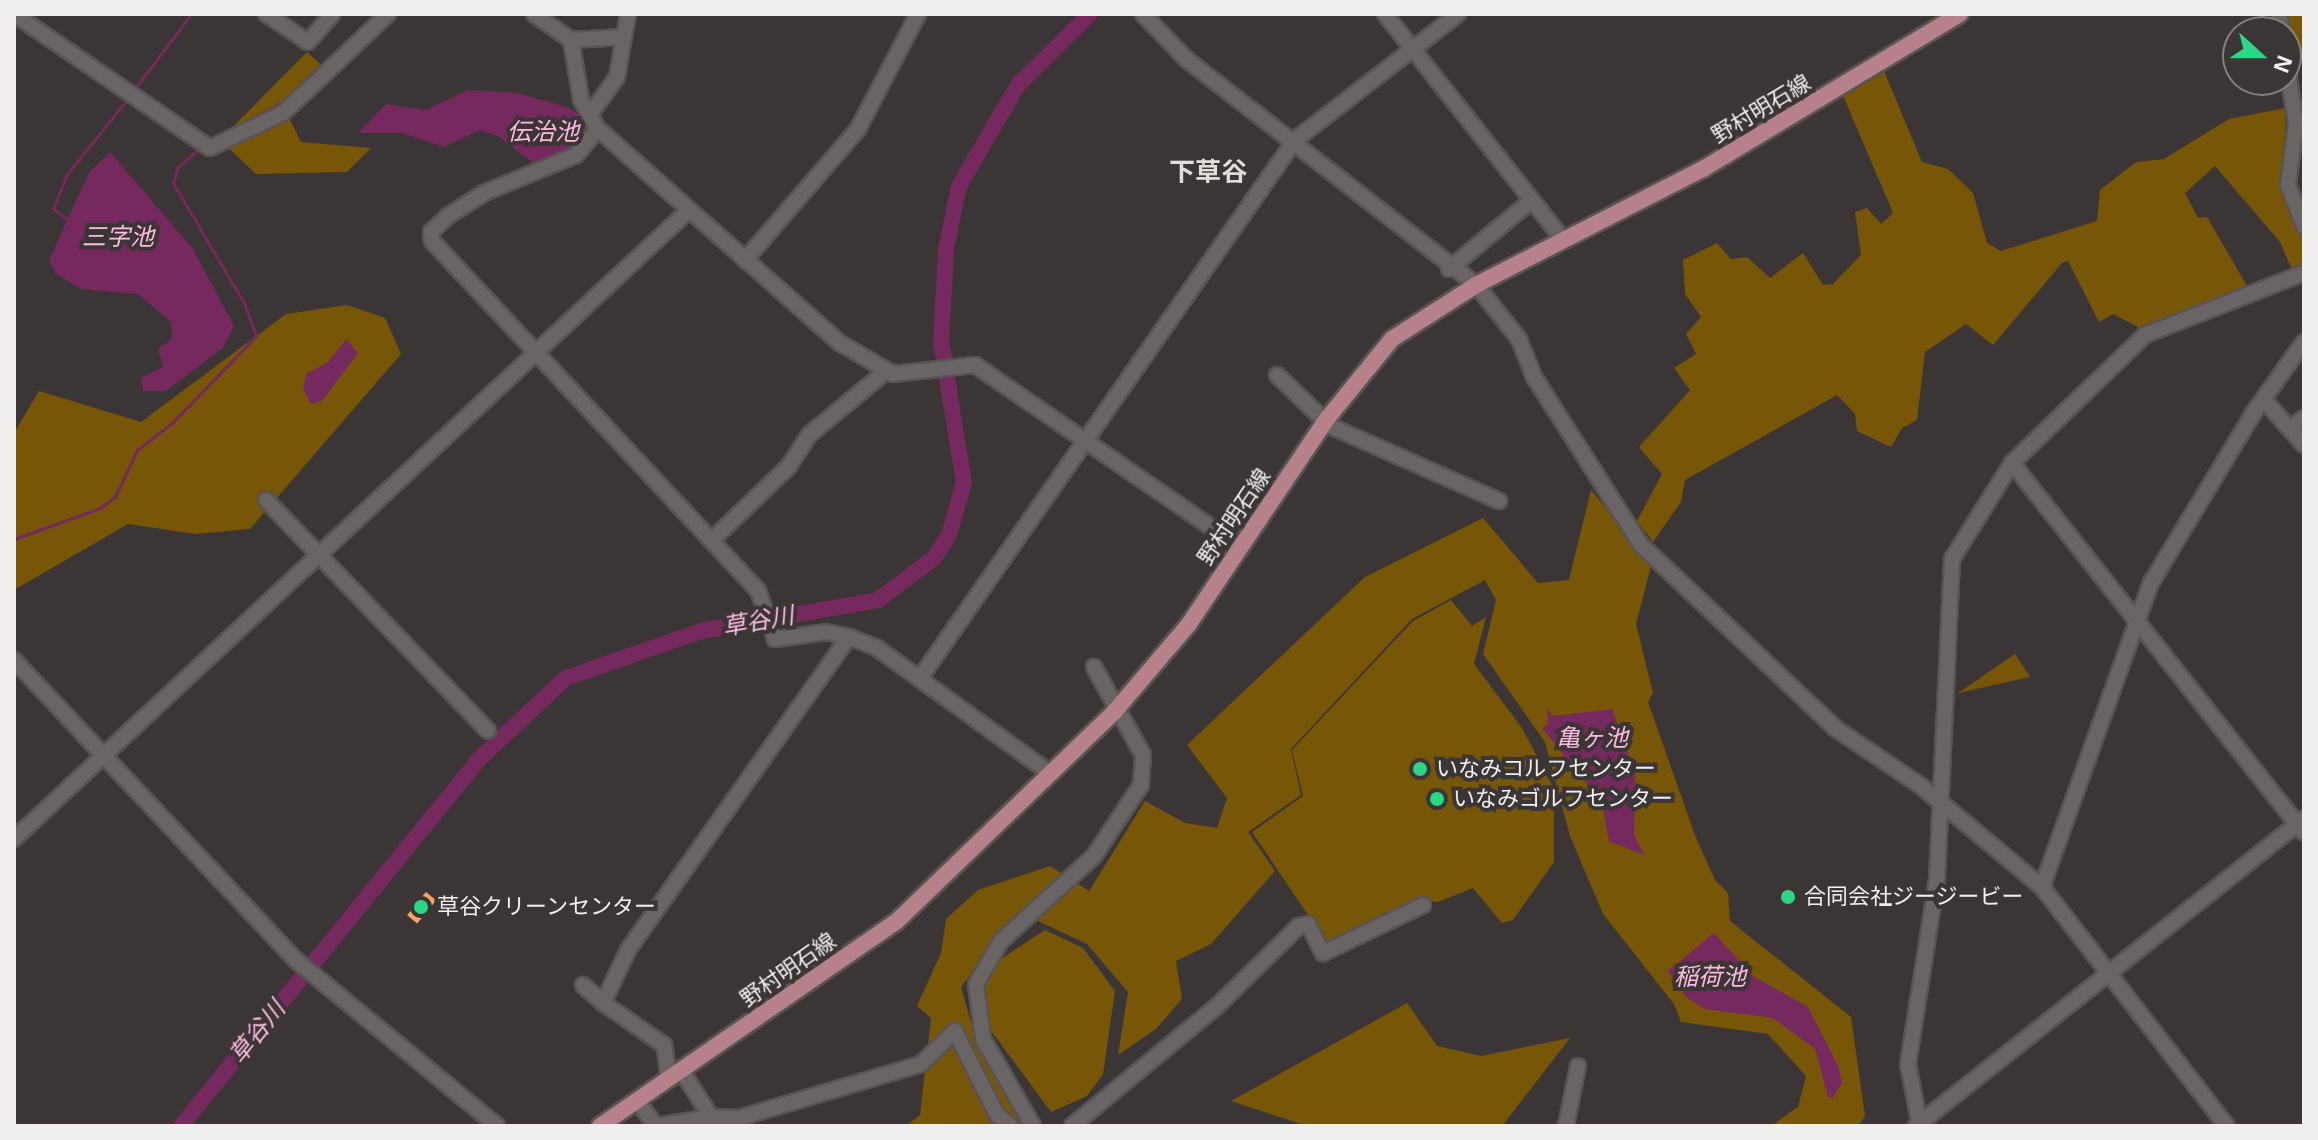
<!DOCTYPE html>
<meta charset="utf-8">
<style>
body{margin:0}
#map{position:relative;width:2318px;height:1140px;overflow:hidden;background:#3b3635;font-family:Helvetica,"Noto Sans JP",sans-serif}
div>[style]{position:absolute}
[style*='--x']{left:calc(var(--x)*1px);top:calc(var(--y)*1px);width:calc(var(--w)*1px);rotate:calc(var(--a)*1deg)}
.green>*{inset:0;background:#785608}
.water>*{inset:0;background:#76295e}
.stream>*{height:3px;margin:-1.5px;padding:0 1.5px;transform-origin:1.5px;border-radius:1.5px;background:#76295e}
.river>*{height:16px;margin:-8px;padding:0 8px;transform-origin:8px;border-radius:8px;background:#76295e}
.building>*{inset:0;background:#f7a466;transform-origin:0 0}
.roads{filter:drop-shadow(2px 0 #585453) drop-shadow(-2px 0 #585453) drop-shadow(0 2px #585453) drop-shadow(0 -2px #585453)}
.minor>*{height:14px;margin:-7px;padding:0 7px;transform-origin:7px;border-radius:7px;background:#6a6564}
.major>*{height:16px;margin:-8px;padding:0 8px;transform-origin:8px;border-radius:8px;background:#b6818a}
.dots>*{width:22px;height:22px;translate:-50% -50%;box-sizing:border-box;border:4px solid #3b3635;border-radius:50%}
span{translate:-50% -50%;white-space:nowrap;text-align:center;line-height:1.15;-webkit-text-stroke:8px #3b3635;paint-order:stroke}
.street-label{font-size:22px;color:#f1eeee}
.poi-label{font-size:22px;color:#f1eeee}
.left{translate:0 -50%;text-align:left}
.water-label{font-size:24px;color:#fdbae3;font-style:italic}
.quarter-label{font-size:26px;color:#e2dddb;font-weight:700}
.frame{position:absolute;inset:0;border:16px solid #f1eeee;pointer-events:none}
.north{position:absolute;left:2222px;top:16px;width:80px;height:80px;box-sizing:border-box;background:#3b3635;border:2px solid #84807f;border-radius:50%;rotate:111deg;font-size:22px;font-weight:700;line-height:32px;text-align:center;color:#f1eeee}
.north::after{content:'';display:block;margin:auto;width:28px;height:36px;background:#28d885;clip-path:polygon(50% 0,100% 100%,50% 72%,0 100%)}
</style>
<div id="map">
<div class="green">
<div style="clip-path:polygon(2285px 14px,2304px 14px,2304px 59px,2294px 67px)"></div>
<div style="clip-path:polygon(307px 52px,332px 75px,290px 120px,301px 142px,371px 148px,347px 172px,256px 174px,220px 140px)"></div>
<div style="clip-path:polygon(1884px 71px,1922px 162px,1948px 169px,1973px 193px,1987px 243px,2001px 251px,2097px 221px,2100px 190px,2136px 162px,2164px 159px,2229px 119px,2286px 108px,2283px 187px,2304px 241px,2304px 271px,2293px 272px,2280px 242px,2215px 166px,2185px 193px,2198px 218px,2207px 217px,2251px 293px,2243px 299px,2142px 329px,2113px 314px,2099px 322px,2068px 261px,2062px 263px,1993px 345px,1966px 324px,1925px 352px,1917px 420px,1902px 428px,1891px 447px,1857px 431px,1855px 414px,1837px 395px,1685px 480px,1681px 502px,1653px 542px,1637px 521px,1662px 474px,1639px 447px,1690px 390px,1674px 368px,1696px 354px,1686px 334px,1701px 317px,1685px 294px,1683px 260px,1717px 243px,1731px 259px,1747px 257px,1770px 278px,1803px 253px,1823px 285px,1833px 284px,1861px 255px,1855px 212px,1867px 208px,1881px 224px,1893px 213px,1842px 93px)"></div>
<div style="clip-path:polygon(347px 305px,385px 318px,401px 354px,250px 529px,196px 534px,128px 524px,14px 590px,14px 433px,39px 391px,141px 422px,286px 314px)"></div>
<div style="clip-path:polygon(1591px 490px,1652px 562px,1636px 624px,1653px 693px,1648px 702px,1696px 838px,1715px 880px,1728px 893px,1730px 921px,1851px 1017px,1865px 1116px,1858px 1126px,1771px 1126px,1798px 1107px,1806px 1076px,1768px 1034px,1681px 1022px,1674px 1004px,1603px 914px,1570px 836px,1545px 742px,1483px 654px,1496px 600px,1485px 580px,1412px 619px,1291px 749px,1301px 795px,1248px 832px,1275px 871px,1211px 944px,1176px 961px,1182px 999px,1156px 1029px,1118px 1055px,1128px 992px,1087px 944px,1019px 912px,961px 987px,973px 1029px,1027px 1126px,906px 1126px,920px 1115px,931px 1018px,917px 1006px,941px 953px,946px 919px,978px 890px,1050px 866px,1089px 891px,1145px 801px,1185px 823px,1217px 828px,1227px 798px,1187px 745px,1365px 577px,1483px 518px,1538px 583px,1569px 580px)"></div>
<div style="clip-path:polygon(1451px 600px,1472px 626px,1486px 617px,1474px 664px,1522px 728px,1554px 789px,1554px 862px,1513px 920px,1502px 923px,1473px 888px,1438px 902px,1421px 901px,1334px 942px,1325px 940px,1252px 832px,1303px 796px,1292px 750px,1413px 621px)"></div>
<div style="clip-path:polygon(2015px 654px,2030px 677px,1958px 693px)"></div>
<div style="clip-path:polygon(1045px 930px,1083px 948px,1115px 991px,1103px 1074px,1087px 1096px,1051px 1112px,986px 1024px,980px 990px,990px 966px)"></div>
<div style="clip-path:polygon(1407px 1003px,1437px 1046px,1481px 1056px,1570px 1038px,1502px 1126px,1307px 1126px,1231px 1101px)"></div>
</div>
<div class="water">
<div style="clip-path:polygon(468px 90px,517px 93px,570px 108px,590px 123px,590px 131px,583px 145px,535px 165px,500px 137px,480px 130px,444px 147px,402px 133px,358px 133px,386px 104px,426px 110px)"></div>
<div style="clip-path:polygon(110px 152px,193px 249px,234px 326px,223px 348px,166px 391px,143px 391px,141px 378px,163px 367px,158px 349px,172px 339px,171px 322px,138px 294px,81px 289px,55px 273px,49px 260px,89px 173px)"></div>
<div style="clip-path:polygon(346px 339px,358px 353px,322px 401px,311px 404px,303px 389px,306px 374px,328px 362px)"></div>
<div style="clip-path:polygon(1547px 709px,1553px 716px,1612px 709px,1635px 773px,1634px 835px,1644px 855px,1609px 841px,1602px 803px,1542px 728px,1548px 724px)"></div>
<div style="clip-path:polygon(1714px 933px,1753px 976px,1808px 1007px,1838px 1066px,1842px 1083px,1833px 1098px,1828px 1097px,1815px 1049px,1773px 1018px,1705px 1009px,1686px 997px,1668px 971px)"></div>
</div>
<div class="stream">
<div style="--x:133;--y:91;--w:96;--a:-53"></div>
<div style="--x:210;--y:141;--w:89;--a:-28.3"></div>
<div style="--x:69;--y:221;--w:21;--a:-141"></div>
<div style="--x:53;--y:208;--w:38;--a:-67"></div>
<div style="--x:68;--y:173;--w:97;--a:-51.2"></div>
<div style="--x:14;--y:539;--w:91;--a:-19.8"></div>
<div style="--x:100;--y:508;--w:19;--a:-36"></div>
<div style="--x:115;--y:497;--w:52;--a:-64.9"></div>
<div style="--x:137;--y:450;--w:44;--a:-37.6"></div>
<div style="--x:172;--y:423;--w:121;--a:-46"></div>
<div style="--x:256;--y:336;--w:35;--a:-110"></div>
<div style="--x:244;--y:303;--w:139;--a:-120.6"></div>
<div style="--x:173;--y:183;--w:17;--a:-73"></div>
<div style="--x:178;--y:167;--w:30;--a:-41"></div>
</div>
<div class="river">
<div style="--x:181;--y:1126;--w:471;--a:-50.9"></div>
<div style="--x:478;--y:760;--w:120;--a:-43"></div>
<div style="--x:566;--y:678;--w:143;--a:-19.2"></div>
<div style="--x:701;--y:631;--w:180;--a:-9.9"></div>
<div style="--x:878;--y:600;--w:70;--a:-36.9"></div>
<div style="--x:934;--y:558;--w:27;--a:-57"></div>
<div style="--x:949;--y:535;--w:55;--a:-74.2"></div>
<div style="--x:964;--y:482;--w:142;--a:-99.3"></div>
<div style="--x:941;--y:342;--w:93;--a:-86.9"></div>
<div style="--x:946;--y:249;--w:64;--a:-78.3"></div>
<div style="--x:959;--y:186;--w:117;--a:-59.7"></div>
<div style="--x:1018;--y:85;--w:101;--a:-44.6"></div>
</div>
<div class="building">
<div style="left:426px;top:892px;width:13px;height:30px;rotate:39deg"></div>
</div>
<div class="roads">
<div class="minor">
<div style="--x:14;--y:14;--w:237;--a:34.4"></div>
<div style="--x:210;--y:148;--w:81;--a:-25.6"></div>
<div style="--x:283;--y:113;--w:144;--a:-43.3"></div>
<div style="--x:266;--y:14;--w:50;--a:33.7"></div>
<div style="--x:308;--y:42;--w:37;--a:-49"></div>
<div style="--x:534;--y:14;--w:45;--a:35.1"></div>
<div style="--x:571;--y:40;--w:61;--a:80.5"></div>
<div style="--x:581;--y:100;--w:34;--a:60"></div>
<div style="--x:598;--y:129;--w:323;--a:41.5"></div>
<div style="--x:840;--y:343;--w:61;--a:30.3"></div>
<div style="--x:893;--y:374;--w:82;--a:-6.3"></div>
<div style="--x:975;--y:365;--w:321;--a:34.5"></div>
<div style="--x:1143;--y:14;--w:62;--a:46.3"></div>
<div style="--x:1186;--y:59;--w:368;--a:37.9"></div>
<div style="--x:1476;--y:285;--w:69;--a:51.5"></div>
<div style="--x:1519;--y:339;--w:41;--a:68.5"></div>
<div style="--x:1534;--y:377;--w:199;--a:57.5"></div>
<div style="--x:1641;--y:545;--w:267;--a:43.3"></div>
<div style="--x:1835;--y:728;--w:104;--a:34"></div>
<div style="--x:1921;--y:786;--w:158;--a:39.9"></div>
<div style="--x:2042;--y:887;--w:302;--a:52.3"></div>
<div style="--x:1385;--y:14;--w:289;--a:51.7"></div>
<div style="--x:2279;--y:14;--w:18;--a:81"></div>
<div style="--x:571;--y:40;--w:53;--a:-3.2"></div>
<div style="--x:2286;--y:60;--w:65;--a:81.1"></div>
<div style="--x:2296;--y:124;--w:62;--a:97.5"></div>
<div style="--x:2288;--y:185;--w:44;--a:68.7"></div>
<div style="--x:591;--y:113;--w:44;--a:-54.2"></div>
<div style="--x:617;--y:77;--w:64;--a:-80.1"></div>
<div style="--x:598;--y:129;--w:34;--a:130"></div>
<div style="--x:576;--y:155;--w:100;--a:157.6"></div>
<div style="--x:484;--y:193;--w:43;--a:147.4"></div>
<div style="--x:448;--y:216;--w:23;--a:137"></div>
<div style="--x:431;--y:232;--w:9;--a:84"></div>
<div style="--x:432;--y:241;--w:478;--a:47"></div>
<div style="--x:758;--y:590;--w:52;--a:70.9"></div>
<div style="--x:775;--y:639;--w:51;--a:-7.8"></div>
<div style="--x:826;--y:632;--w:24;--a:12"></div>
<div style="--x:745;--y:260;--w:173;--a:-49.2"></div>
<div style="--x:858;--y:129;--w:130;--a:-62.4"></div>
<div style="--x:1449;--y:269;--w:107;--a:-39.7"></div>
<div style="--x:1277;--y:375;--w:74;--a:43.9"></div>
<div style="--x:1330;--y:426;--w:185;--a:23.9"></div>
<div style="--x:2265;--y:401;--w:59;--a:48.4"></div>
<div style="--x:2291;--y:428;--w:16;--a:-38"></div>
<div style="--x:2012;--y:463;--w:471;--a:51.7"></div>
<div style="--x:266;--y:500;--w:320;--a:46.1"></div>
<div style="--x:713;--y:539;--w:105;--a:-43.8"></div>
<div style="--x:789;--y:466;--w:37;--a:-57"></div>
<div style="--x:809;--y:435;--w:99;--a:-39.7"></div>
<div style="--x:14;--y:660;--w:413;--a:46.8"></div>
<div style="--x:297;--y:961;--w:259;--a:39.5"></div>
<div style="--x:920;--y:678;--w:656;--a:-55.12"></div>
<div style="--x:1295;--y:140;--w:206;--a:-37.7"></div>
<div style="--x:14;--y:839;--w:921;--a:-42.98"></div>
<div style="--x:2042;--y:887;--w:323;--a:-70.3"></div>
<div style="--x:2151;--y:583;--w:200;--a:-58.9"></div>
<div style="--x:2254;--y:412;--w:86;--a:-54.5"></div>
<div style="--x:583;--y:985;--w:27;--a:42"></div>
<div style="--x:681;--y:1070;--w:56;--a:57.4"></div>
<div style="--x:711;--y:1117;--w:28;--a:2"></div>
<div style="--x:739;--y:1118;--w:190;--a:-16.5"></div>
<div style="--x:921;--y:1064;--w:47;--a:-44.1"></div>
<div style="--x:955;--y:1031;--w:94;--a:63.4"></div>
<div style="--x:997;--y:1115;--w:17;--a:40"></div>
<div style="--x:669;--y:1079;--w:34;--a:-98"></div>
<div style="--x:664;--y:1045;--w:74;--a:-145.5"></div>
<div style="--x:603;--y:1003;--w:59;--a:-64.7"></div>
<div style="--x:628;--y:950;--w:383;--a:-54.8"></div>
<div style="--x:849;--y:637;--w:30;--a:21"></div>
<div style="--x:877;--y:648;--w:215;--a:35.9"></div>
<div style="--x:637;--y:1101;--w:31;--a:53"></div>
<div style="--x:656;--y:1126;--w:56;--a:-9.3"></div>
<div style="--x:1033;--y:1126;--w:100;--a:-119.9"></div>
<div style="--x:983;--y:1039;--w:55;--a:-97.3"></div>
<div style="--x:976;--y:984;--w:50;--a:-59.8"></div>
<div style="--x:1001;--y:941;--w:126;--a:-42.4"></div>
<div style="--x:1094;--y:856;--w:85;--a:-56.5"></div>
<div style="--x:1141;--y:785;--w:30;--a:-86"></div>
<div style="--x:1143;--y:755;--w:101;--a:-119.1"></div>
<div style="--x:1072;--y:1126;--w:187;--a:-39.6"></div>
<div style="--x:1216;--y:1007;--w:116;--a:-44.3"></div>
<div style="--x:1299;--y:926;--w:9;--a:-13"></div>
<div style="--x:1308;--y:924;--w:33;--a:63"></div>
<div style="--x:1323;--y:953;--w:111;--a:-25.6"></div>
<div style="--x:1566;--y:1126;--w:61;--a:-78.7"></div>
<div style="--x:1916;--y:1126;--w:495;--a:-38.4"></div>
<div style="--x:1920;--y:1126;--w:63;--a:-101"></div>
<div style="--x:1908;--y:1064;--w:188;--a:-81.1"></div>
<div style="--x:1937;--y:878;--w:319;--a:-87.3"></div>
<div style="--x:1952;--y:559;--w:113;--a:-58"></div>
<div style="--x:2012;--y:463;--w:185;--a:-43.9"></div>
<div style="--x:2145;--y:335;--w:171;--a:-21.3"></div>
</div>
<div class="major">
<div style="--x:600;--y:1126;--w:359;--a:-34.6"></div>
<div style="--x:896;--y:922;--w:304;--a:-43.9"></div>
<div style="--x:1115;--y:711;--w:114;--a:-49.6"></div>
<div style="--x:1189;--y:624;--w:246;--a:-56.1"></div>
<div style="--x:1326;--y:420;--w:104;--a:-50.8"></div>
<div style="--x:1392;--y:339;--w:100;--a:-32.7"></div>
<div style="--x:1476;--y:285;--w:255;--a:-27.1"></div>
<div style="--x:1703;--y:169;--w:300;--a:-31.1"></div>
</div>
</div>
<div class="dots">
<div style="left:1420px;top:769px;background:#28d885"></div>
<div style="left:1437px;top:799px;background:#28d885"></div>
<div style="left:1788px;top:897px;background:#28d885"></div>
<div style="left:421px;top:907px;background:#28d885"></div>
</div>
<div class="street-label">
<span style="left:1761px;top:109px;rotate:-31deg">野村明石線</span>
<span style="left:1234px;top:517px;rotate:-56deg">野村明石線</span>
<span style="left:788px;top:970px;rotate:-35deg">野村明石線</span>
</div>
<div class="poi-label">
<span class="left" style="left:1436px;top:769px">いなみコルフセンター</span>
<span class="left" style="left:1453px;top:799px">いなみゴルフセンター</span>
<span class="left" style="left:1804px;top:897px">合同会社ジージービー</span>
<span class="left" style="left:437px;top:907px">草谷クリーンセンター</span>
</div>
<div class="water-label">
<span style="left:543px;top:132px">伝治池</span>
<span style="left:118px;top:237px">三字池</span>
<span style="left:758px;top:621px;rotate:-10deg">草谷川</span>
<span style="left:1592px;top:738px">亀ヶ池</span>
<span style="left:1710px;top:977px">稲荷池</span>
<span style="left:257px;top:1032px;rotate:-51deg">草谷川</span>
</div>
<div class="quarter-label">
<span style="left:1208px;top:173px">下草谷</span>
</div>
<div class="frame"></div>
<div class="north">N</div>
</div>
